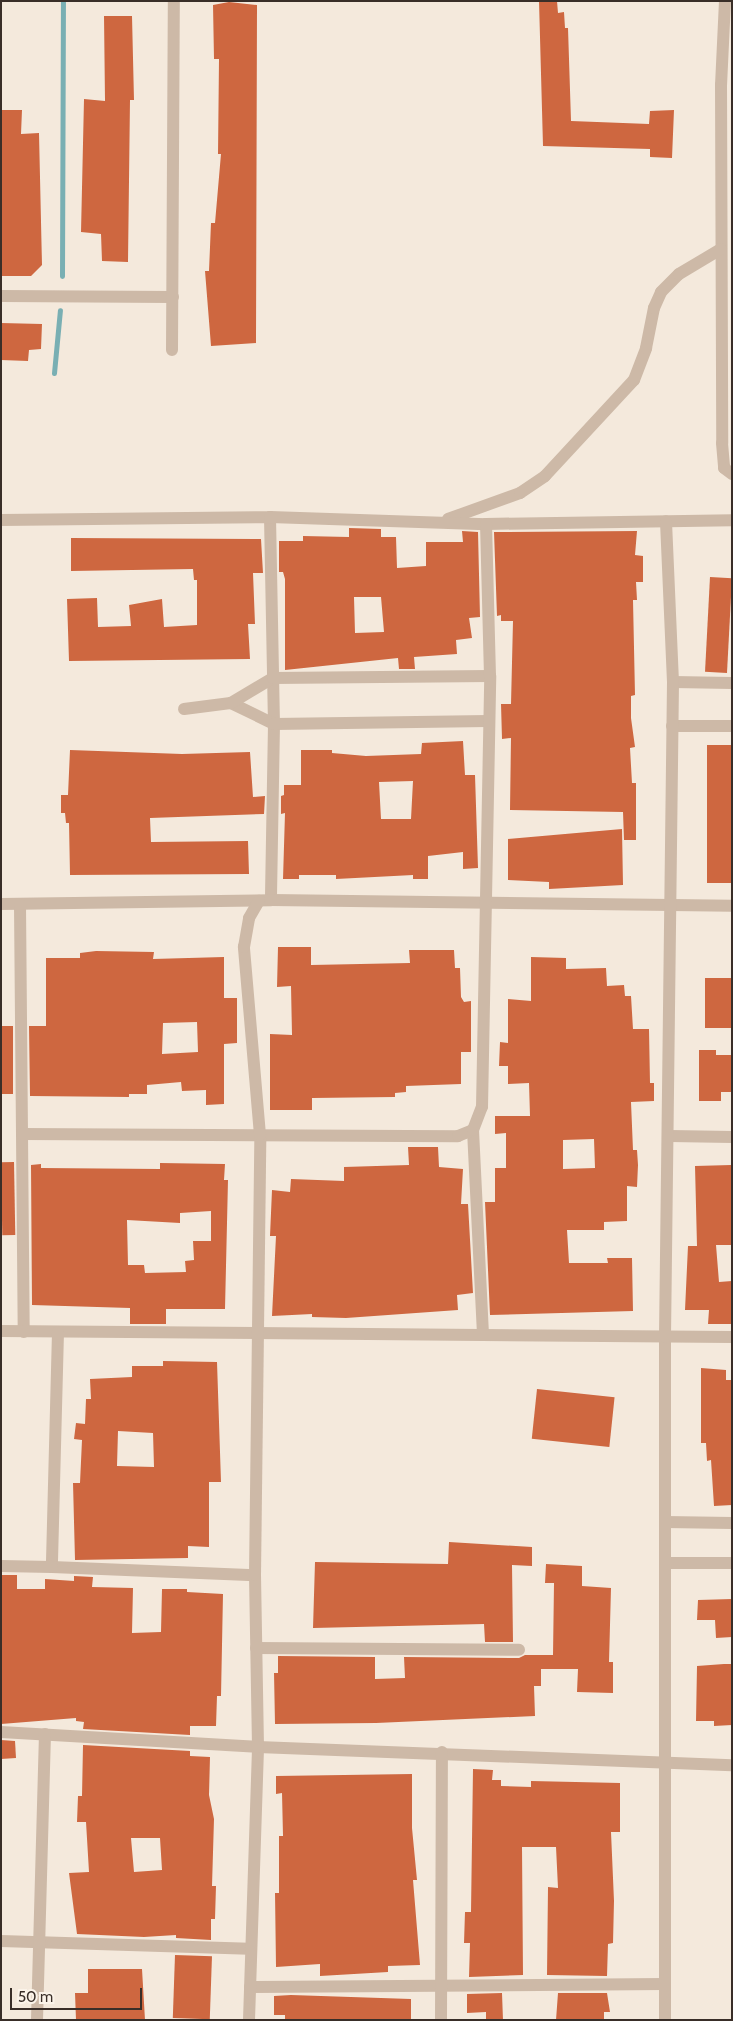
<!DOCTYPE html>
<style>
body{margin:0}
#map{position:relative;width:733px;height:2021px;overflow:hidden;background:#f4e9dc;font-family:Cabin,sans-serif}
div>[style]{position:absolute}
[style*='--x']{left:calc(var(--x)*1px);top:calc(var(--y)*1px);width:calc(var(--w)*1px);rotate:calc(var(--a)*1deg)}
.stream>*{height:5px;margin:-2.5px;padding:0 2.5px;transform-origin:2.5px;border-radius:2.5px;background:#79afb3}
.building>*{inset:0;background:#ce6740;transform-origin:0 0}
.minor>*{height:12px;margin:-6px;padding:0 6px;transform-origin:6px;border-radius:6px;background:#cdb9a7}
span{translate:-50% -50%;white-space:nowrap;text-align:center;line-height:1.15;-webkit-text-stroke:4px #fbf3e9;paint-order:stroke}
.frame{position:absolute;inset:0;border:2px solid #392e28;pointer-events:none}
.scale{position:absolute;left:10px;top:1988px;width:132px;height:22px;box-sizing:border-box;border:2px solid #392e28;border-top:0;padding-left:6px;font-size:15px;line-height:18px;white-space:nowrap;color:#392e28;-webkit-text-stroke:4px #fbf3e9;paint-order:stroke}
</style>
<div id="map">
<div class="stream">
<div style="--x:62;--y:276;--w:275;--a:-89.8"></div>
<div style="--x:54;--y:373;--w:63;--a:-84.6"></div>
</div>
<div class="building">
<div style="clip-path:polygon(539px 1px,557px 1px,558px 13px,564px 12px,565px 28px,568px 28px,571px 121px,649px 124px,650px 111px,674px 110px,672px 158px,650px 157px,650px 149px,543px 146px)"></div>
<div style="clip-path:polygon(229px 2px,257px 5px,256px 343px,211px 346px,205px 271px,209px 271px,211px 223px,215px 223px,221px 154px,218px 154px,219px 59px,214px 59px,213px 5px)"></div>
<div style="clip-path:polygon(104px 16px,132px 16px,134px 100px,130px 100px,128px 262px,102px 261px,101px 234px,81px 232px,84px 99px,105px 101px)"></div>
<div style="clip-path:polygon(1px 110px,22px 110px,21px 134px,39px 133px,42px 265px,31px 276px,1px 276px)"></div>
<div style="clip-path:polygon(1px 323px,42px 324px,41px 349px,29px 350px,28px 361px,1px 360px)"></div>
<div style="clip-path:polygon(evenodd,349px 528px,381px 529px,381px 537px,396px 537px,397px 568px,426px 566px,426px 542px,463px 542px,462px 531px,478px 532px,480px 617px,469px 618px,472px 638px,456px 640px,457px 654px,414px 657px,415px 669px,399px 669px,398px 658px,285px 670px,285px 579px,283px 572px,279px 572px,279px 541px,303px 541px,303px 536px,349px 537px,349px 528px,354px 597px,381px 597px,384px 632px,355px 633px,354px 597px)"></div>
<div style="clip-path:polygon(637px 531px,635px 555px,643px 556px,643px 582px,636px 582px,637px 600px,633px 600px,635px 695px,631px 696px,631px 718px,635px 747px,630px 748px,632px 783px,636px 783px,636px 840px,624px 840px,623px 812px,510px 810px,511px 738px,502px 739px,501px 704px,511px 704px,513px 621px,501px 621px,501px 615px,497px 616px,494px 532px)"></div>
<div style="clip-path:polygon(71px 538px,261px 539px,263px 573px,253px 573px,255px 624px,248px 624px,250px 659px,69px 661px,67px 599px,97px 598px,98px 627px,131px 626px,129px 605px,162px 599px,164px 627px,197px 625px,197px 580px,194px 580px,193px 569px,71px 571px)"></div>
<div style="left:710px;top:577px;width:22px;height:95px;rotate:3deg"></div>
<div style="clip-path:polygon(evenodd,463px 741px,465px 775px,475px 775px,478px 868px,463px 869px,463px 852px,428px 856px,428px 879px,413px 879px,413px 875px,336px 879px,336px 875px,299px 875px,299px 879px,283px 879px,285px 813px,281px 814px,281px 796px,284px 795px,284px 785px,301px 785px,301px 750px,332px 750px,332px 753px,366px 756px,421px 754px,422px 743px,463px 741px,413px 781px,411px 819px,381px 819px,379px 782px,413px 781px)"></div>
<div style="left:732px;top:745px;width:138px;height:25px;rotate:90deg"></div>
<div style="clip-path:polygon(70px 750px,182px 754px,250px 752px,253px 797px,265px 796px,264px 814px,150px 818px,151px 842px,248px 841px,249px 874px,70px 875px,69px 823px,66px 823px,65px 813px,61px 813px,61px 795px,68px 795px)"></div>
<div style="clip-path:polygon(622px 829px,623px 885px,549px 889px,549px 882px,508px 880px,508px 839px)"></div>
<div style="clip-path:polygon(278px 947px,311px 947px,311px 965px,410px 963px,409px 950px,454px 950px,455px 968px,460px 968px,461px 997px,464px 1002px,471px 1001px,471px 1052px,461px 1052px,461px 1084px,406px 1086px,406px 1092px,395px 1093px,395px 1097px,312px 1098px,312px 1110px,270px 1110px,270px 1034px,292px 1035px,291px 986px,277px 987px)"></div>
<div style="clip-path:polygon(evenodd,96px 951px,154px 952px,153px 959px,224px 957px,224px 998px,237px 998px,237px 1043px,224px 1044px,224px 1104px,206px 1105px,206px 1090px,182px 1091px,181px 1082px,147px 1085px,147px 1094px,129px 1094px,129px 1097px,30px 1096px,29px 1026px,46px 1026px,46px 958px,80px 958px,80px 953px,96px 951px,197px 1022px,198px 1052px,162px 1054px,163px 1023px,197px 1022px)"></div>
<div style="clip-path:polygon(evenodd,531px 957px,566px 958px,566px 969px,606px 968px,607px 986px,624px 985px,625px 996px,631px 996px,633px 1029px,649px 1029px,650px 1083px,654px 1083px,654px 1101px,631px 1102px,633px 1150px,637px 1150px,638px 1165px,637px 1187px,627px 1186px,627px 1221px,604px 1222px,604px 1230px,567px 1230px,569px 1263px,608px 1263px,607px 1258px,632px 1258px,633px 1311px,490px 1315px,485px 1202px,495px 1202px,495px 1168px,506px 1168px,506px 1133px,495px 1134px,495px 1116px,530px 1116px,529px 1083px,508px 1084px,508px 1066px,499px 1066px,500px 1042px,508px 1043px,508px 999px,531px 1001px,531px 957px,594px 1139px,595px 1168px,563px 1169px,563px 1140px,594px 1139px)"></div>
<div style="left:732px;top:978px;width:50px;height:27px;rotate:90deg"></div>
<div style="left:1px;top:1026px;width:12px;height:68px"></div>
<div style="clip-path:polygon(699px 1050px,716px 1050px,716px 1055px,732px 1055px,732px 1092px,721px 1092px,721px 1101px,699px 1101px)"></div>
<div style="clip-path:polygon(408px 1147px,438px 1147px,439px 1167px,463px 1169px,461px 1204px,468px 1204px,473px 1293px,457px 1295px,458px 1310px,346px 1318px,312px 1317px,312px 1314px,272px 1316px,276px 1236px,270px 1236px,272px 1190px,290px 1192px,291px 1179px,344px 1181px,344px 1167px,409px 1165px)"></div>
<div style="left:14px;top:1162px;width:73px;height:13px;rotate:89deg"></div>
<div style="clip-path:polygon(evenodd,160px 1163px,225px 1164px,224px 1180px,228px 1180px,225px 1309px,166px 1309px,166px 1324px,130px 1324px,130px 1308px,32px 1305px,31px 1165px,41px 1164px,41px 1168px,160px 1169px,160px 1163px,211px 1211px,211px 1241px,193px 1241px,194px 1260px,185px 1261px,186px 1272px,145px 1273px,144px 1265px,128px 1265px,127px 1220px,180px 1223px,180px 1213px,211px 1211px)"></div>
<div style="clip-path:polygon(731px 1165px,732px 1245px,716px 1245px,719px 1282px,732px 1281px,732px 1324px,708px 1324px,709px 1310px,685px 1310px,688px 1246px,697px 1246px,695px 1166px)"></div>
<div style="clip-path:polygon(evenodd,163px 1361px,217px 1362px,221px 1482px,209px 1482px,209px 1547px,188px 1546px,188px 1558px,75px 1560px,73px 1483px,80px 1483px,82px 1440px,74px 1439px,76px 1423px,85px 1424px,86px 1399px,91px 1399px,90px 1379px,132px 1377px,132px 1366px,163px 1366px,163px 1361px,118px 1431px,153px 1433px,154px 1467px,117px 1466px,118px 1431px)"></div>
<div style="clip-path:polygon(701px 1368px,726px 1370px,726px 1380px,732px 1380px,732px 1505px,714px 1506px,711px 1460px,707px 1461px,706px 1443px,701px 1443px)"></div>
<div style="left:537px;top:1389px;width:78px;height:50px;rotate:6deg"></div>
<div style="clip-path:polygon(449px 1542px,532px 1547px,532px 1566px,512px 1565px,513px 1642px,485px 1642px,484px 1624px,313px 1628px,315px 1562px,448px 1564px)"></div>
<div style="clip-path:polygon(546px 1564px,582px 1566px,582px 1586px,611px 1588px,609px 1662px,613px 1662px,613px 1693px,577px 1692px,578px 1669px,541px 1669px,541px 1686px,534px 1686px,535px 1716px,376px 1723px,275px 1724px,274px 1673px,278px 1673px,278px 1656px,375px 1657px,375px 1679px,405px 1678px,404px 1657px,519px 1658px,525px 1655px,553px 1655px,554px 1583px,545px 1583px)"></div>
<div style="clip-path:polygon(1px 1575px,17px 1575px,17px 1589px,45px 1589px,45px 1579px,74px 1581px,74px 1576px,93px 1577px,92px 1587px,133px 1588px,132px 1633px,161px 1632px,162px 1589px,187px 1589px,187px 1592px,223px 1594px,221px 1696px,217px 1696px,216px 1726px,190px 1726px,190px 1735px,83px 1729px,84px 1722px,76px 1721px,76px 1718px,1px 1724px)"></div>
<div style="clip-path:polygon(732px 1599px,732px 1637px,716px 1638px,715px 1620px,697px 1620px,698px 1600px)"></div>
<div style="clip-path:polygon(724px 1664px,732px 1664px,732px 1725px,714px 1726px,714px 1721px,696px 1721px,697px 1666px)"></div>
<div style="clip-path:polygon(1px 1740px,15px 1741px,16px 1758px,1px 1759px)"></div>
<div style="clip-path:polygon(evenodd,83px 1745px,190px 1751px,190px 1756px,210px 1757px,209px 1795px,214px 1819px,212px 1886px,216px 1886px,215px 1919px,211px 1919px,211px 1940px,176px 1938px,176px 1935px,144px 1937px,77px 1934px,69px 1873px,89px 1872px,86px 1822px,77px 1822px,78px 1796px,82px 1796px,83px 1745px,131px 1838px,160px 1838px,162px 1870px,134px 1872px,131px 1838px)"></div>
<div style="clip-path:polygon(473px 1769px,493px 1770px,492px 1780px,501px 1780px,501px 1786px,531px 1787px,531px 1781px,620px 1783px,620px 1832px,611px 1832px,614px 1901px,613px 1943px,608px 1944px,607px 1976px,547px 1975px,548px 1887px,558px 1888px,556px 1847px,522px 1847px,523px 1975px,469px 1977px,470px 1943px,464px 1943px,465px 1912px,471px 1912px)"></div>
<div style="clip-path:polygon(412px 1774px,412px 1828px,417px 1880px,413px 1880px,420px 1965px,388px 1966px,388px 1972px,320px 1976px,320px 1964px,276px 1967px,275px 1893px,279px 1893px,279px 1836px,283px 1836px,282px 1793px,276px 1794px,276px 1776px)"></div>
<div style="left:175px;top:1955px;width:37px;height:63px;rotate:2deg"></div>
<div style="clip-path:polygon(88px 1969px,142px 1969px,145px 2020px,76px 2020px,75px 1993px,88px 1993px)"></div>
<div style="clip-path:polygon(502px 1993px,503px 2020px,486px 2020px,486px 2012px,467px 2013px,467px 1994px)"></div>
<div style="clip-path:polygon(558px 1993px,607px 1993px,610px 2012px,604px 2012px,604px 2020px,556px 2020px)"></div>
<div style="clip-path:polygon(291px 1995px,411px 1999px,411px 2020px,285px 2020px,285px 2015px,274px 2015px,274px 1996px)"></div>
</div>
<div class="minor">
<div style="--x:725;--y:1;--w:84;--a:92.7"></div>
<div style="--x:721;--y:85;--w:358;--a:89.8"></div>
<div style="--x:722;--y:443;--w:25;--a:85"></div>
<div style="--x:724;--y:468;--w:10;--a:37"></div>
<div style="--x:1;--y:296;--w:172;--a:0.3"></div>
<div style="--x:172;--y:350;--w:349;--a:-89.7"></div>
<div style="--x:270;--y:517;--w:207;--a:88.9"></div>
<div style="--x:274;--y:724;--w:176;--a:91"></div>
<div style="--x:448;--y:519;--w:77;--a:-19.9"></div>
<div style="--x:520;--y:493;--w:30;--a:-34"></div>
<div style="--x:545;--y:476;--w:131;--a:-47.2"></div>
<div style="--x:634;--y:380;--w:34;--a:-69"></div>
<div style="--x:646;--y:348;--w:41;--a:-78.7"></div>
<div style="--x:654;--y:308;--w:17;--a:-66"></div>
<div style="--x:661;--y:292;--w:25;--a:-45"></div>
<div style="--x:679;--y:274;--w:49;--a:-30.8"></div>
<div style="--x:1;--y:520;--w:269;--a:-0.6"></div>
<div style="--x:270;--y:517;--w:216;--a:1.9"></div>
<div style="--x:486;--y:524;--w:246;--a:-0.9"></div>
<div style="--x:673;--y:682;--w:59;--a:1"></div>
<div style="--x:231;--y:703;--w:48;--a:26"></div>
<div style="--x:274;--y:724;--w:214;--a:-0.8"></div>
<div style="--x:184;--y:709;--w:47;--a:-7.3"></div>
<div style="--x:231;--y:703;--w:49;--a:-30.8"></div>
<div style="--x:273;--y:678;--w:217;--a:-0.5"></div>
<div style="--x:672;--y:726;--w:60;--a:0"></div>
<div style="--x:1;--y:904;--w:270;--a:-0.8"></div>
<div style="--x:271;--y:900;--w:461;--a:0.7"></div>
<div style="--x:20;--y:905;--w:427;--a:89.5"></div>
<div style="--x:473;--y:1130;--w:205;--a:87.2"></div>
<div style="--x:22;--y:1134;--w:436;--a:0.3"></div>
<div style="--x:458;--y:1136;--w:16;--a:-22"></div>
<div style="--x:473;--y:1130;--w:25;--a:-69"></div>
<div style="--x:482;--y:1107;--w:431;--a:-88.9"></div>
<div style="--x:490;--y:676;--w:152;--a:-91.5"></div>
<div style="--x:670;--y:1136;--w:62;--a:0.9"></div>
<div style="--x:1;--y:1331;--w:731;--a:0.47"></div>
<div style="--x:58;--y:1332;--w:235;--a:91.5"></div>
<div style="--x:52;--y:1567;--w:203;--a:2.3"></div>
<div style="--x:665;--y:1522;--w:67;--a:0.9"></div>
<div style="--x:666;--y:1563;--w:66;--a:0"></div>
<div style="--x:1;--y:1566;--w:51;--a:1.1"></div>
<div style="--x:256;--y:1648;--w:263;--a:0.4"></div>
<div style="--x:1;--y:1732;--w:257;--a:3.3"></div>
<div style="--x:258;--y:1747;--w:474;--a:2.2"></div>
<div style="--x:1;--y:1941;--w:248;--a:1.8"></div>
<div style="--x:250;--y:1987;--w:415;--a:-0.4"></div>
<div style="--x:37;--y:2020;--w:286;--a:-88.4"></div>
<div style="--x:249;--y:2020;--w:273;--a:-88.1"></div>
<div style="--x:258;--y:1747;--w:172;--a:-91"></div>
<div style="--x:255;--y:1575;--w:440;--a:-89.3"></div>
<div style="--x:260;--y:1135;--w:189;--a:-94.9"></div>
<div style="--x:244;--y:947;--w:29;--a:-80"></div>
<div style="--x:249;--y:918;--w:20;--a:-60"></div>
<div style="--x:441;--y:2020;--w:268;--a:-89.8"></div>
<div style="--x:665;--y:2020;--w:683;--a:-90"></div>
<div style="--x:665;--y:1337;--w:655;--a:-89.3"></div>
<div style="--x:673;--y:682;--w:161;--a:-92.5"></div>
</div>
<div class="frame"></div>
<div class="scale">50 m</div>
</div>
